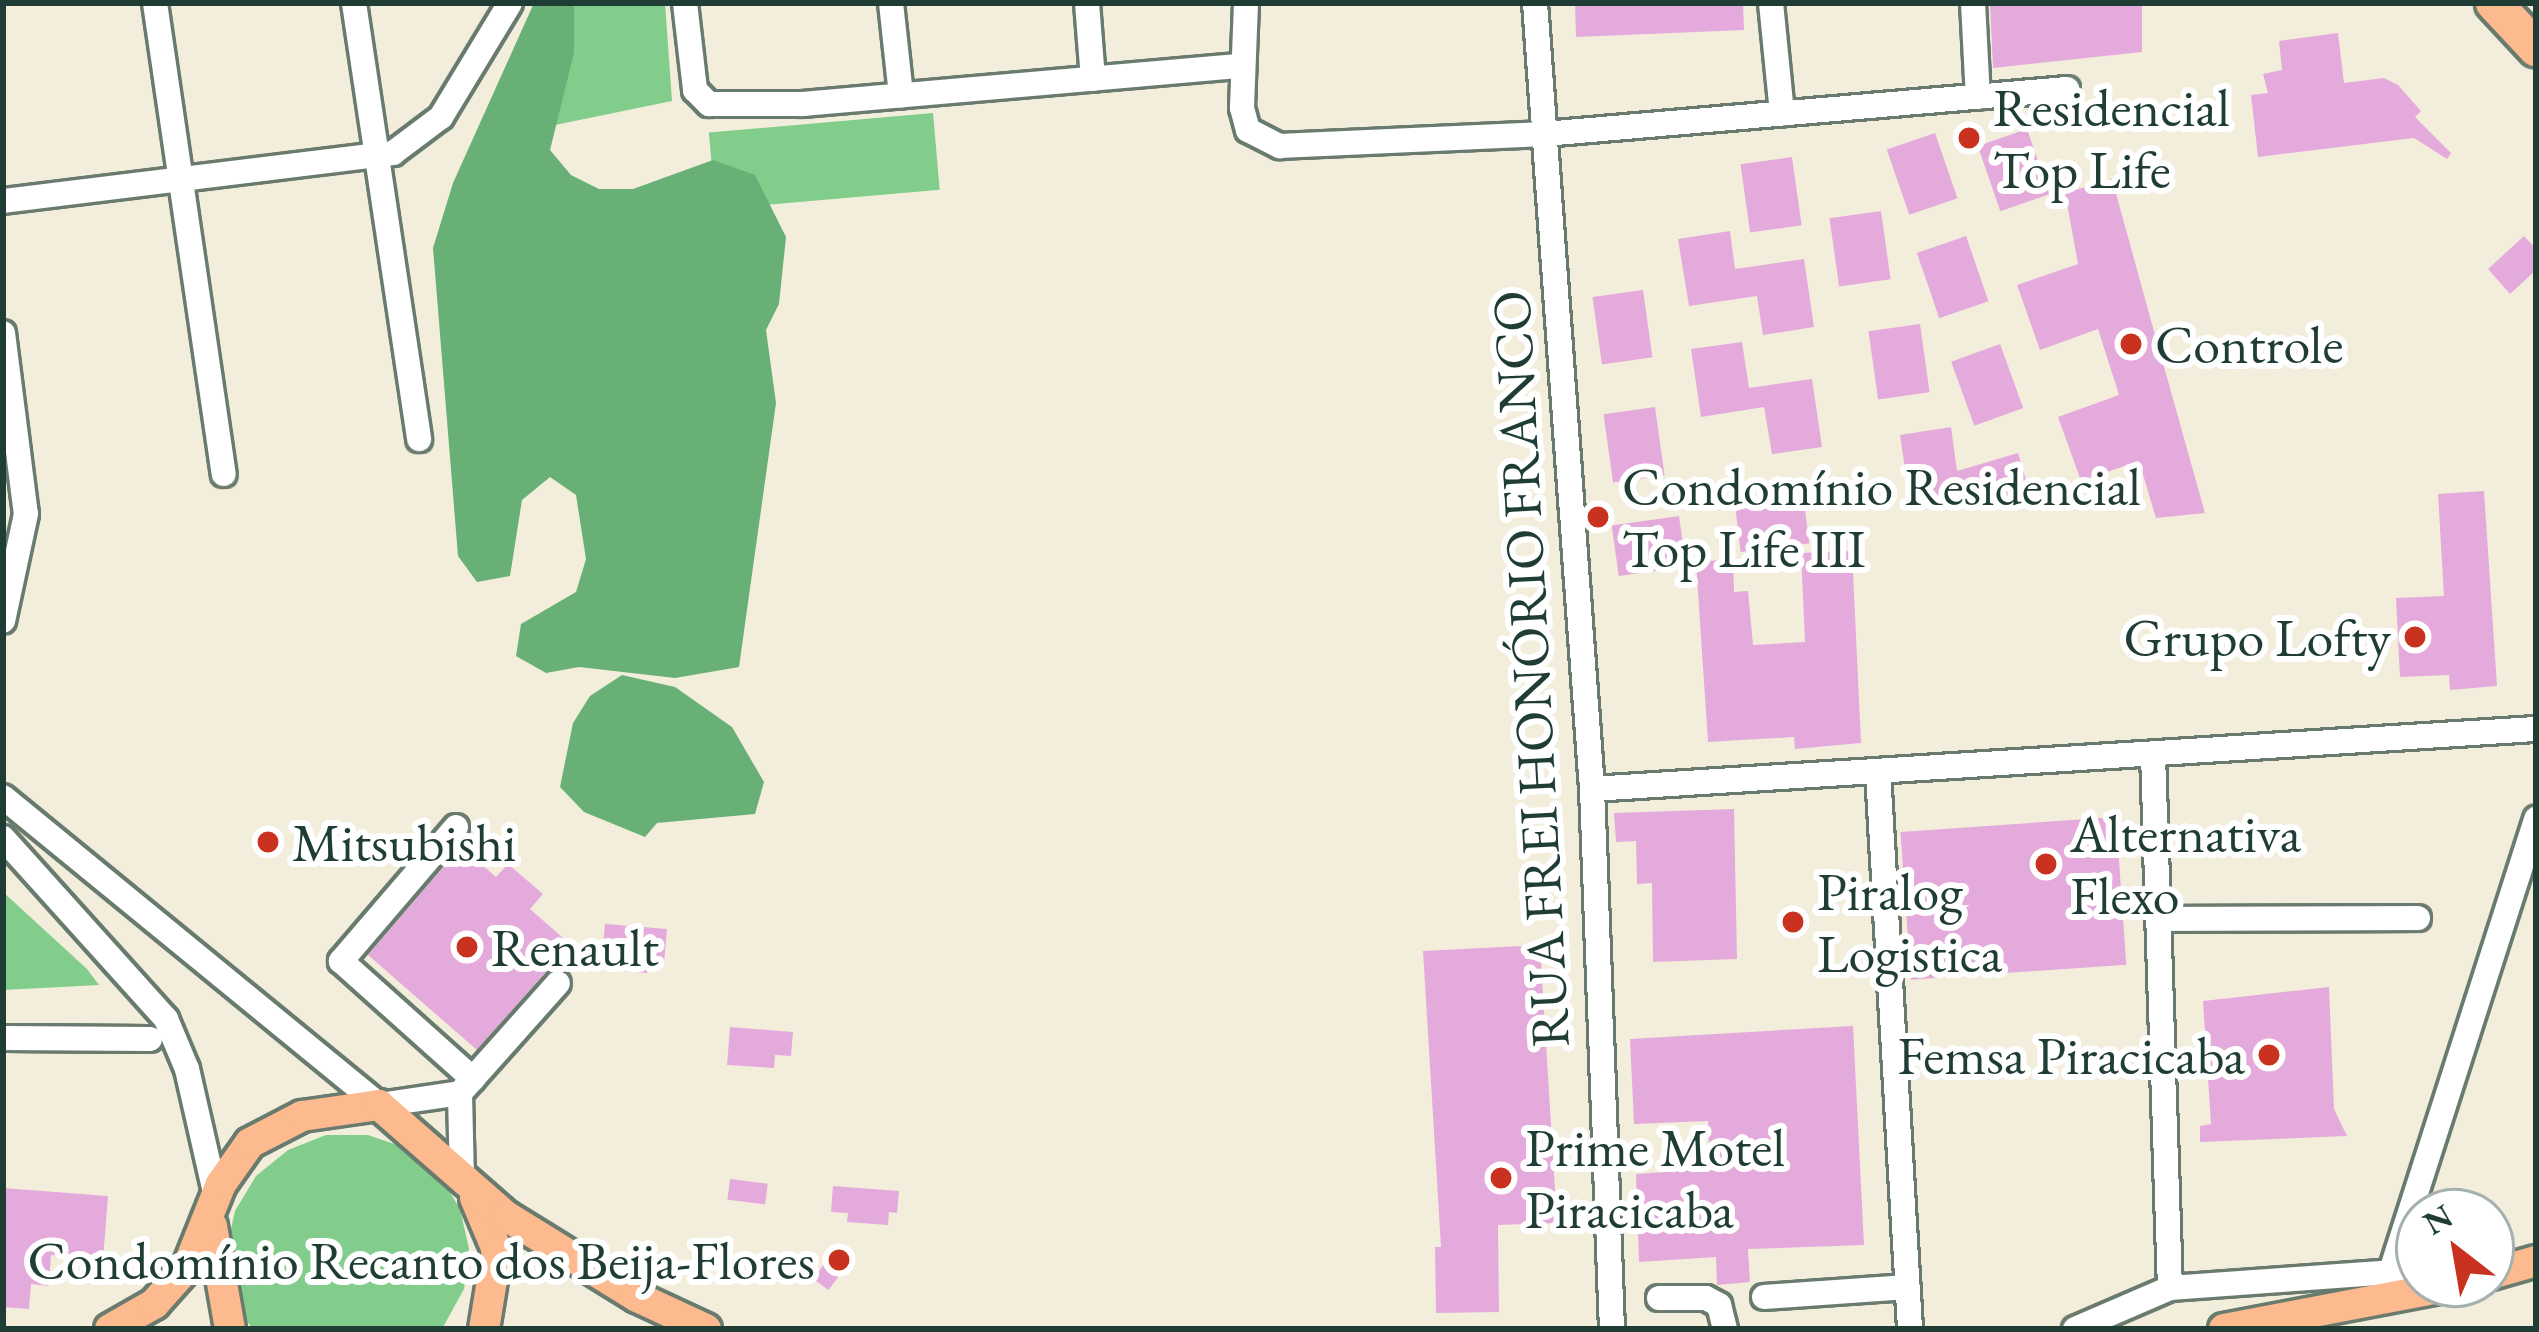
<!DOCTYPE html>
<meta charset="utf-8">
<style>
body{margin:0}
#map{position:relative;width:2539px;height:1332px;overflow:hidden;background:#f2eedb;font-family:"EB Garamond",serif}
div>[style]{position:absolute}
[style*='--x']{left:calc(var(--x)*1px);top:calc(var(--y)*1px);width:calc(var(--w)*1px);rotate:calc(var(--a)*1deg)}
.green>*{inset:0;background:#82cd8b;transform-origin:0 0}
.forest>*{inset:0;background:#69b077}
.building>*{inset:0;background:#e5aadc;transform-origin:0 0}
.roads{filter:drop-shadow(3px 0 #697b6e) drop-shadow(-3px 0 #697b6e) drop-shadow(0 3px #697b6e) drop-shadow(0 -3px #697b6e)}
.minor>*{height:24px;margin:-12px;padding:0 12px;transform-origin:12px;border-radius:12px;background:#fff}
.major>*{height:30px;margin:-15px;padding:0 15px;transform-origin:15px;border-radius:15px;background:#fcba8e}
.highway>*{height:36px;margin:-18px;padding:0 18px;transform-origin:18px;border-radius:18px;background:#fcba8e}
.dots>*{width:33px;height:33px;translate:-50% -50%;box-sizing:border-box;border:6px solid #fff;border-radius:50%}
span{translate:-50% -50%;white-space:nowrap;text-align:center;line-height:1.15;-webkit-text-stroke:12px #fff;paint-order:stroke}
.poi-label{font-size:54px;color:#1f3d34}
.left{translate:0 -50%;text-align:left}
.right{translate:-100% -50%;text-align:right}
.street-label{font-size:54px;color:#1f3d34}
.frame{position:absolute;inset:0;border:6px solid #1f3d34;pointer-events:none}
.north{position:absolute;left:2395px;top:1188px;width:120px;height:120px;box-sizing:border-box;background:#fff;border:3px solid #a5b1ae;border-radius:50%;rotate:329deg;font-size:33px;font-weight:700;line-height:48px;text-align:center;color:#1f3d34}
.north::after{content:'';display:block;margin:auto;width:42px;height:54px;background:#c8321e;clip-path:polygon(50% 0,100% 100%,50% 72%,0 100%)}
</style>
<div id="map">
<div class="green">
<div style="clip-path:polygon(540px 3px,665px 3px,672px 101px,555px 125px)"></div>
<div style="left:933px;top:113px;width:77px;height:225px;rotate:85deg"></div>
<div style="clip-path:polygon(3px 892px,87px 969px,99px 985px,3px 990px)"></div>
<div style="clip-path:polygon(326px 1135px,368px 1135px,406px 1148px,439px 1174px,460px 1209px,469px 1249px,464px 1289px,442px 1329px,253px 1329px,244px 1318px,226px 1251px,235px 1211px,256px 1176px,288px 1150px)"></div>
</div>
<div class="forest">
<div style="clip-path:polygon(534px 3px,574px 3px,574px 53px,550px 150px,571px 175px,599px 189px,633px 189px,713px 160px,755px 175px,786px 237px,779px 304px,766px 330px,776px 403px,739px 667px,675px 678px,579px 667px,546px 673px,516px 656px,521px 624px,576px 592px,586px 559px,576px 495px,550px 477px,522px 500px,510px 576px,477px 582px,458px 556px,433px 248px,453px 183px)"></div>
<div style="clip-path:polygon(622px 675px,675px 687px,732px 727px,764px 782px,755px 814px,657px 823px,645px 837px,584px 812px,560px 787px,573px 723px,590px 696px)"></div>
</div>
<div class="building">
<div style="clip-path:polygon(1575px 3px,1743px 3px,1744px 30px,1576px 37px)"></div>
<div style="clip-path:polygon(1990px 3px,2142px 3px,2142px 52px,1993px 68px)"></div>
<div style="clip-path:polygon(2338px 33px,2344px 83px,2384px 78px,2398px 85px,2421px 111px,2415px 117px,2451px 153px,2447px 159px,2414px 138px,2258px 157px,2251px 95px,2268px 93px,2263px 74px,2282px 70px,2279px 41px)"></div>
<div style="left:2027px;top:129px;width:69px;height:52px;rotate:71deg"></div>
<div style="left:1935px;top:133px;width:69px;height:51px;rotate:71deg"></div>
<div style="left:1792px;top:157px;width:69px;height:52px;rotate:82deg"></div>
<div style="clip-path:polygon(2112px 179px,2152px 324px,2205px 513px,2156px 518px,2139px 461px,2081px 481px,2058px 417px,2119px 395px,2098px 329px,2040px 350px,2017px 285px,2078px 264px,2065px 193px)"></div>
<div style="left:1881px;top:211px;width:69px;height:52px;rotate:82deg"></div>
<div style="clip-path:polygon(1730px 231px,1735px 269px,1804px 259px,1814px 327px,1763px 335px,1757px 296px,1689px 306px,1678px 239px)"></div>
<div style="left:1966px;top:236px;width:69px;height:52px;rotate:71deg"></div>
<div style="clip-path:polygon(2524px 236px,2536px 249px,2536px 270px,2510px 294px,2488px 269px)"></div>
<div style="left:1643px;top:290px;width:68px;height:51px;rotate:82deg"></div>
<div style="left:1920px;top:324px;width:69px;height:52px;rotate:82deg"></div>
<div style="clip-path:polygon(1742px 342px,1749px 388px,1812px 379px,1822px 447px,1772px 454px,1764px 407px,1701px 417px,1691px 349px)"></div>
<div style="left:2000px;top:344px;width:68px;height:52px;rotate:70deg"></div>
<div style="left:1655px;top:407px;width:69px;height:52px;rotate:82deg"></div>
<div style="clip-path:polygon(1951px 427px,1957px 471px,2018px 453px,2030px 494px,1979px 509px,1974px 493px,1910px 502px,1900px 435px)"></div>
<div style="clip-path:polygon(2484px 491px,2497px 686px,2450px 690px,2449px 675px,2400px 677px,2396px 598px,2444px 596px,2438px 494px)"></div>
<div style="left:1803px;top:493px;width:51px;height:69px;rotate:83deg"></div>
<div style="left:1679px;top:516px;width:51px;height:68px;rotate:82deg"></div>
<div style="clip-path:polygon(1852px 551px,1861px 743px,1795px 749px,1794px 737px,1708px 742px,1696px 562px,1733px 559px,1734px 592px,1748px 591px,1753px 645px,1805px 642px,1801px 553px)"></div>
<div style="clip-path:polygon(1734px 809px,1737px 959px,1653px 962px,1652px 883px,1637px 884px,1636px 841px,1616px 842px,1614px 813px)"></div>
<div style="left:2116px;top:817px;width:148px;height:216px;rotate:86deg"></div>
<div style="clip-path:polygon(461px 846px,496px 877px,508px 864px,543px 894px,530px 909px,570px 944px,477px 1050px,368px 955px)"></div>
<div style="clip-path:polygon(605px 924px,667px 929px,664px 963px,648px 962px,647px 973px,601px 969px)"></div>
<div style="clip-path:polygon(1540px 945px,1557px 1223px,1498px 1225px,1499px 1312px,1436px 1313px,1435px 1247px,1441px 1247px,1423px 951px)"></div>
<div style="clip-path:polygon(2329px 987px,2334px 1109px,2347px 1136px,2200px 1142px,2200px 1126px,2211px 1124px,2203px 1001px)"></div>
<div style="clip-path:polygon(1853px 1026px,1864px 1245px,1748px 1249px,1750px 1282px,1717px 1285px,1716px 1257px,1639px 1262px,1636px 1174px,1710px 1169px,1708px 1121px,1634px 1124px,1630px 1039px)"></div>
<div style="clip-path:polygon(730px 1027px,793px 1032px,791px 1056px,775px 1055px,774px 1068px,727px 1065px)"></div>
<div style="left:730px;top:1179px;width:38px;height:21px;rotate:7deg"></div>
<div style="clip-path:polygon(833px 1186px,899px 1191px,897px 1213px,889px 1212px,888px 1225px,847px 1222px,848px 1213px,831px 1212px)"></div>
<div style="clip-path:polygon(3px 1188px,108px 1196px,103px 1259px,51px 1255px,49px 1286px,31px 1284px,29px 1309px,3px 1307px)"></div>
<div style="left:835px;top:1249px;width:19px;height:37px;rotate:36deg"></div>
</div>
<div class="roads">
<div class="minor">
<div style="--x:155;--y:3;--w:476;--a:81.7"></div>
<div style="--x:354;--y:3;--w:441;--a:81.5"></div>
<div style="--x:685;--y:3;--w:88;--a:83.4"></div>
<div style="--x:695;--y:90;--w:20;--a:45"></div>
<div style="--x:709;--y:104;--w:94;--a:0"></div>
<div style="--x:803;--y:104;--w:436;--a:-5"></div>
<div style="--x:891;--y:3;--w:93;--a:83.8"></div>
<div style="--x:1087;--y:3;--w:76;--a:85.5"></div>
<div style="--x:1246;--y:3;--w:105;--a:92.2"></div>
<div style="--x:1242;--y:108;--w:23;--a:75"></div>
<div style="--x:1248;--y:130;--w:36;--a:27"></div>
<div style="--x:1280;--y:146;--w:264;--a:-2.6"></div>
<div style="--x:1544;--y:134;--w:525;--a:-4.92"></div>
<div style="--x:1535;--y:3;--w:788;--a:85.85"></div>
<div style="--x:1592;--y:789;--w:540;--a:87.88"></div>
<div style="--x:1771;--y:3;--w:111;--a:84.3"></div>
<div style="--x:1973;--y:3;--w:94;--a:87"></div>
<div style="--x:3;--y:201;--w:393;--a:-7"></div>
<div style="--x:393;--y:153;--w:60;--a:-36.9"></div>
<div style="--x:441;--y:117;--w:133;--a:-58.8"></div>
<div style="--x:3;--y:333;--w:182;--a:82.8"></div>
<div style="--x:26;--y:514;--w:109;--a:102.1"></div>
<div style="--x:2153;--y:754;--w:534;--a:88.18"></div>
<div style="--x:1878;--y:772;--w:558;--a:86.71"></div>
<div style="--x:1592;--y:789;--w:946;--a:-3.64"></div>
<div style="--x:3;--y:797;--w:486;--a:39.3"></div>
<div style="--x:379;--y:1105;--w:82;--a:-8.4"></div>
<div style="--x:460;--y:1093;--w:147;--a:-48.3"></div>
<div style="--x:456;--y:827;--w:177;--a:130.6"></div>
<div style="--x:341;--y:961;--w:177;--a:41.8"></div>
<div style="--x:3;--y:838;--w:244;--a:48"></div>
<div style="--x:166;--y:1019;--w:54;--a:67.2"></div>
<div style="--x:187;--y:1069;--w:131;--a:77.2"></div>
<div style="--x:2158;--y:919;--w:260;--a:-0.2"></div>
<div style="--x:3;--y:1038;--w:147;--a:0.4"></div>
<div style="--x:460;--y:1093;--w:88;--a:88.7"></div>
<div style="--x:2392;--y:1268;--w:472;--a:-72.2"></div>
<div style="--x:1764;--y:1297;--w:144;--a:-4"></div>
<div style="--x:1659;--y:1298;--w:47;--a:0"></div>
<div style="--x:1706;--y:1298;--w:15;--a:28"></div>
<div style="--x:1719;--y:1305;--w:25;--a:76"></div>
<div style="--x:2075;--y:1329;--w:103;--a:-23.3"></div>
<div style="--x:2170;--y:1288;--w:250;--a:-4.1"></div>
</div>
<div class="major">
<div style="--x:475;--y:1198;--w:56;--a:67.1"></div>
<div style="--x:497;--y:1250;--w:80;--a:99.3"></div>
<div style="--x:212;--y:1226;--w:105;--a:80.1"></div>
<div style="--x:2491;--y:1274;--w:47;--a:-16.1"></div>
<div style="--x:110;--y:1329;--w:51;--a:-29.6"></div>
<div style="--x:154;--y:1304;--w:51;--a:-48.2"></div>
<div style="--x:188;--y:1266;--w:88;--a:-68.1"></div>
<div style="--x:221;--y:1184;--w:50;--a:-54.7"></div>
<div style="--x:250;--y:1143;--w:59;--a:-27.4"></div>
<div style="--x:302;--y:1116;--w:78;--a:-8.1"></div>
<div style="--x:379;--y:1105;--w:169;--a:41.2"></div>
<div style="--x:506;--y:1216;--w:154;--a:31.7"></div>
<div style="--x:637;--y:1297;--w:76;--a:24.9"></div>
<div style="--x:2224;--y:1329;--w:219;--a:-10.8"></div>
</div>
<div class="highway">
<div style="--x:2494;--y:3;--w:62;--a:47"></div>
</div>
</div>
<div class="dots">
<div style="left:1969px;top:138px;background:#c8321e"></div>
<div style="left:2131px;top:344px;background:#c8321e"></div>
<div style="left:1598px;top:517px;background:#c8321e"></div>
<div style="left:2415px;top:637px;background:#c8321e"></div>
<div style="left:268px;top:842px;background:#c8321e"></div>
<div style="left:2046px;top:864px;background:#c8321e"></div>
<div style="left:1793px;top:922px;background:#c8321e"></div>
<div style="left:467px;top:947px;background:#c8321e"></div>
<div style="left:2269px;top:1055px;background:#c8321e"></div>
<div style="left:1501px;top:1178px;background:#c8321e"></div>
<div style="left:839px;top:1260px;background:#c8321e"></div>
</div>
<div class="poi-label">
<span class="left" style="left:1993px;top:138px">Residencial<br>Top Life</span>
<span class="left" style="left:2155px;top:344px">Controle</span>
<span class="left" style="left:1622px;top:517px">Condomínio Residencial<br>Top Life III</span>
<span class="right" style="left:2391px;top:637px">Grupo Lofty</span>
<span class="left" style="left:2070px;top:864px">Alternativa<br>Flexo</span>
<span class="left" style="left:292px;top:842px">Mitsubishi</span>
<span class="left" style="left:1817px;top:922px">Piralog<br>Logistica</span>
<span class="left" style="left:491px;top:947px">Renault</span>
<span class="right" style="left:2245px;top:1055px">Femsa Piracicaba</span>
<span class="left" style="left:1525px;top:1178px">Prime Motel<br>Piracicaba</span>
<span class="right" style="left:815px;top:1260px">Condomínio Recanto dos Beija-Flores</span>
</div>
<div class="street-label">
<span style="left:1530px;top:669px;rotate:-93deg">RUA FREI HONÓRIO FRANCO</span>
</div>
<div class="frame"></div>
<div class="north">N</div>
</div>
